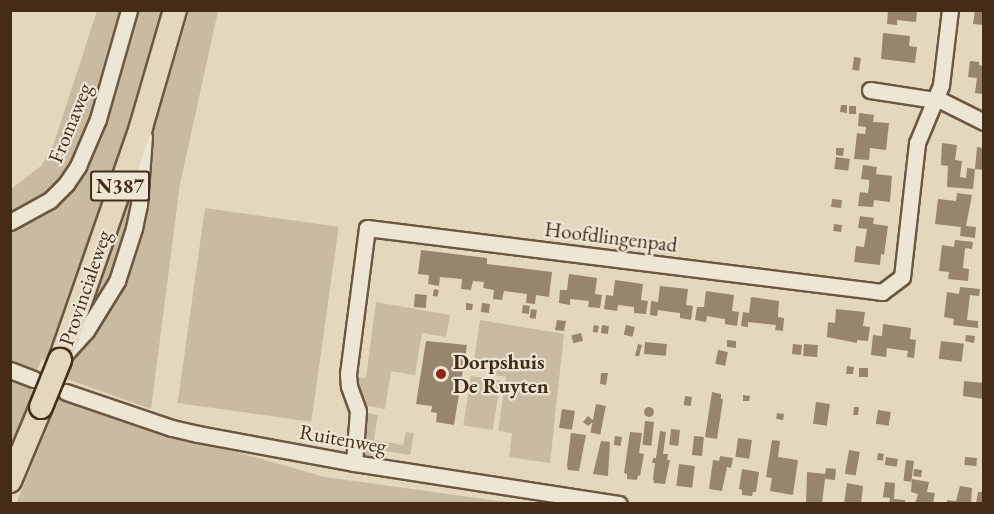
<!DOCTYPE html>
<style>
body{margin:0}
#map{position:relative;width:994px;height:514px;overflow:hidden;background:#e3d8bd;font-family:"EB Garamond",serif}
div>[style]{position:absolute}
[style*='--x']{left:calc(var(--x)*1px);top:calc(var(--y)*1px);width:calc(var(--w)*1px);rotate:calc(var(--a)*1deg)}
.green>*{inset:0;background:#c8bba1;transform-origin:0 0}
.building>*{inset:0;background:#97856d;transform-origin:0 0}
.round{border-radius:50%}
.roads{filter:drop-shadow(2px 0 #6c5740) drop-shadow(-2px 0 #6c5740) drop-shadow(0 2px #6c5740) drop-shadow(0 -2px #6c5740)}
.minor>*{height:15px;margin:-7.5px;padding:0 7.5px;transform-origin:7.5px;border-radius:7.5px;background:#ede6d4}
.highway>*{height:22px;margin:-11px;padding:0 11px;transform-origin:11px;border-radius:11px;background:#e3d8bd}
.bridges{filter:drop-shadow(2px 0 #442c16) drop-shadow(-2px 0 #442c16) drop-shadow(0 2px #442c16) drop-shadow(0 -2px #442c16)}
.highway-bridge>*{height:22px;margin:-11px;padding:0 11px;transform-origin:11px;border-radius:11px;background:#e3d8bd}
.dots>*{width:16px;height:16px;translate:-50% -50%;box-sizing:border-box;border:3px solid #ede6d4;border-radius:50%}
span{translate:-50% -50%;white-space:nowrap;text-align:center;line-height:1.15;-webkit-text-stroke:4.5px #ede6d4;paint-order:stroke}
.shield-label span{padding:2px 4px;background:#ede6d4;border:2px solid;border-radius:4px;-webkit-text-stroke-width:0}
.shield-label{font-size:20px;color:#442c16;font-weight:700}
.street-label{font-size:21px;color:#442c16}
.poi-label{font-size:21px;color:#442c16;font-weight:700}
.left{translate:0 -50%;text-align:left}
.frame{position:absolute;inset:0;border:12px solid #442c16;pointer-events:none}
</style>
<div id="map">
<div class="green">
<div style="clip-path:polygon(97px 11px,123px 11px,93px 117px,68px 172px,46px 195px,11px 216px,11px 189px,41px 166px,53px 146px)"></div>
<div style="clip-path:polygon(135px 11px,164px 11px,135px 115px,49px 361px,42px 359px,36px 372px,11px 364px,11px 228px,63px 196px)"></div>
<div style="clip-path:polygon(189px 11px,218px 11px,180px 184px,151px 409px,67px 379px,76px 358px,108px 307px,147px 191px,153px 133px)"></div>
<div style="clip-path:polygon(137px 160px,136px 193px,118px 266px,78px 335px)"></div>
<div style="left:205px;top:208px;width:135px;height:197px;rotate:8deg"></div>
<div style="clip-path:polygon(376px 302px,450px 315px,446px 337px,422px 333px,415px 375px,391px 371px,385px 409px,364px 405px,354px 377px,366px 378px)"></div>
<div style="clip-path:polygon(480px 320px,564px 334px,550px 463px,509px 457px,512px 433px,498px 431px,506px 377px,496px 375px,496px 371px,473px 367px)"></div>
<div style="left:471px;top:376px;width:30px;height:50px;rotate:9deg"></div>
<div style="clip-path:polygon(11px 377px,38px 387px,11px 460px)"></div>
<div style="clip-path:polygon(60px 397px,131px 422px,325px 477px,513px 503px,16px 504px)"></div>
<div style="clip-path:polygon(365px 412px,378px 415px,374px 440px,403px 445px,406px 432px,414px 433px,410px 455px,373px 449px,370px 460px,365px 457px,362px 452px)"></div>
</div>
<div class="building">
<div style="clip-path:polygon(888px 10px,917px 10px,916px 22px,897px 20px,897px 25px,887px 24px)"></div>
<div style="clip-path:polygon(975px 10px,984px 10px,984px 25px,973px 24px)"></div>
<div style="clip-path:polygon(883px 33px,910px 36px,909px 46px,917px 47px,915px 63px,881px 59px)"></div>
<div style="left:854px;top:57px;width:7px;height:13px;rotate:8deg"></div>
<div style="clip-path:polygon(970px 61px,979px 62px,979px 65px,984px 66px,984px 94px,975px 93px,977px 78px,968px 77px)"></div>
<div style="clip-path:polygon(841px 105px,847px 105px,847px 113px,840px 112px)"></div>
<div style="left:849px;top:106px;width:7px;height:8px"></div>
<div style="clip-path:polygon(859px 113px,874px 115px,873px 122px,889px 123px,886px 150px,870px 148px,869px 160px,854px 159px,857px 133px,865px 134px,866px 127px,858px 126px)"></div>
<div style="clip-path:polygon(942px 143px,957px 145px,955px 160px,962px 161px,960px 177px,966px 178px,967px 168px,975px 169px,973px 189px,947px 187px,948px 166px,941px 165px)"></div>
<div style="clip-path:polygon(977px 147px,984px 148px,984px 170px,975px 169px)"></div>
<div style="clip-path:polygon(836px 148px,844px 148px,843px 156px,836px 155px)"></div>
<div style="left:836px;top:157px;width:14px;height:12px;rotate:8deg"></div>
<div style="clip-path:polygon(863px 165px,877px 167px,876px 174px,892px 176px,890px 202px,874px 200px,873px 207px,858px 206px,860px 192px,868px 193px,869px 186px,869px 180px,861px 179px)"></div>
<div style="clip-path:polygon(957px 193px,972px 195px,966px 226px,976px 227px,975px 238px,960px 236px,961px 227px,935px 224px,938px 199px,956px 201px)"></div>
<div style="left:832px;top:199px;width:10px;height:8px;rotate:6deg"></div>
<div style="clip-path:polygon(860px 216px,874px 218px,873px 224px,888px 226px,884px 255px,881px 254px,880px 265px,854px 262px,856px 246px,864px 247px,867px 229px,858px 228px)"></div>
<div style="left:834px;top:224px;width:8px;height:7px;rotate:7deg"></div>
<div style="clip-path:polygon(955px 240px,973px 242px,972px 249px,965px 248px,963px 268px,969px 269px,968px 281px,948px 279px,949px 272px,939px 271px,942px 245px,954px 247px)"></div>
<div style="clip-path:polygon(421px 250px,487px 258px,487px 264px,552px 272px,549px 297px,536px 295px,535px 304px,526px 303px,527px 294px,504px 291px,502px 300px,493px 299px,494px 290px,483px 288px,484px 282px,473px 281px,471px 290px,461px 289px,462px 279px,440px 277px,439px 286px,428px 284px,429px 275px,418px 274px)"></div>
<div style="clip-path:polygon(569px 274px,597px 278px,595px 294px,602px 295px,600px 308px,588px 307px,589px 301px,570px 299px,570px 305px,559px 303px,560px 290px,567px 290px)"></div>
<div style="clip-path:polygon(615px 280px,643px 284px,641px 300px,648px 301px,646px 314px,634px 313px,634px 307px,618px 305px,617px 311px,604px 309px,606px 295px,613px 296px)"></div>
<div style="clip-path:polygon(660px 286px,688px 289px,686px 305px,693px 306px,691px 320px,680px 318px,680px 313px,671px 312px,658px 310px,657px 316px,650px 315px,651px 301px,658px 302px)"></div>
<div style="clip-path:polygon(960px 287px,980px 289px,979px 296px,970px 295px,967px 320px,978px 321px,978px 328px,953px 325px,954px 319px,944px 317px,947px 292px,959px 294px)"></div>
<div style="left:434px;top:289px;width:5px;height:7px;rotate:11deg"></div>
<div style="clip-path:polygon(706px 291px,734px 295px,732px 311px,739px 312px,737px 326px,725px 324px,725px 319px,717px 318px,707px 316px,706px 322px,695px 320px,697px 307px,704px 307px)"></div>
<div style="left:415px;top:294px;width:12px;height:13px;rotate:5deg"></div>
<div style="clip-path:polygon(751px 297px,779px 301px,778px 317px,784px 318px,783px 331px,775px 330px,776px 325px,748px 322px,748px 327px,741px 326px,743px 312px,749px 313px)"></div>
<div style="clip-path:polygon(466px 303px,473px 304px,472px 310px,466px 310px)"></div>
<div style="left:482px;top:303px;width:8px;height:9px;rotate:7deg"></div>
<div style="left:523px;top:305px;width:7px;height:8px;rotate:8deg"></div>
<div style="left:531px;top:309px;width:6px;height:9px;rotate:9deg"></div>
<div style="clip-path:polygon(836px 309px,865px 312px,863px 326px,870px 327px,868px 341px,857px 340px,857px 343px,827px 337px,828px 322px,835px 323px)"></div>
<div style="clip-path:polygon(557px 320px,566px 321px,564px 331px,555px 330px)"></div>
<div style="clip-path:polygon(883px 324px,911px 328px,910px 339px,916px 340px,914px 358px,907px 357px,908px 351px,887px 348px,886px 357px,871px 355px,873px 335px,882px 336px)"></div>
<div style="left:594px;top:325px;width:5px;height:7px;rotate:11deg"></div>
<div style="left:602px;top:325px;width:7px;height:8px;rotate:8deg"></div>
<div style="left:626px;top:325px;width:9px;height:10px;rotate:13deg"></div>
<div style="left:581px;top:333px;width:8px;height:10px;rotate:76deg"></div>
<div style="clip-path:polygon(966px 335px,975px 336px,974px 343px,965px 341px)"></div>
<div style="clip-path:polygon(727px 340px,736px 341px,736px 348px,727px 347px)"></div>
<div style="clip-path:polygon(426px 341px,467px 345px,454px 425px,436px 422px,437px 413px,431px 412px,432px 406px,416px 404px)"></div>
<div style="left:941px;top:341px;width:23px;height:18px;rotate:7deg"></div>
<div style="left:645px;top:342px;width:22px;height:12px;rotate:5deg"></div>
<div style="left:638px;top:344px;width:4px;height:12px;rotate:14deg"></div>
<div style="left:793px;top:344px;width:9px;height:10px;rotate:6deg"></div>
<div style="left:804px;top:344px;width:14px;height:12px;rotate:4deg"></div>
<div style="left:718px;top:350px;width:10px;height:14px;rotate:11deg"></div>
<div style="clip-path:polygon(847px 366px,854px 367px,853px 374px,846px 374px)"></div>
<div style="left:859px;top:368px;width:9px;height:9px"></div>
<div style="clip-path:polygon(601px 373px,608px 373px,606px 385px,600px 384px)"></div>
<div style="clip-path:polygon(964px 381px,984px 383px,984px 399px,963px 396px)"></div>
<div style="clip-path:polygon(712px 392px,721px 394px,721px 399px,723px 399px,717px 439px,705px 437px)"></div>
<div style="clip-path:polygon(743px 395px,750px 396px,749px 401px,743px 401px)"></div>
<div style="left:685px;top:396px;width:7px;height:9px;rotate:8deg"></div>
<div style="left:816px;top:402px;width:14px;height:22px;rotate:8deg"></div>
<div style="left:596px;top:404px;width:10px;height:29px;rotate:11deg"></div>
<div style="clip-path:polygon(854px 407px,859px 407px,858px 415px,853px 415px)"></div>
<div class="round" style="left:644px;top:407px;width:10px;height:10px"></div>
<div style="left:562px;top:409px;width:13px;height:19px;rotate:9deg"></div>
<div style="left:878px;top:410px;width:13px;height:14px;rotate:9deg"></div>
<div style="left:777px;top:413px;width:7px;height:6px;rotate:8deg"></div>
<div style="clip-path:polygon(588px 416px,594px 421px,588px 426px,583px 422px)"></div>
<div style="left:645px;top:421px;width:9px;height:24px;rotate:6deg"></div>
<div style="left:671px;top:429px;width:9px;height:16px;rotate:6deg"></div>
<div style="clip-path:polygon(660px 431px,666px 432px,663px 454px,668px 454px,667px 460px,670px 460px,665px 484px,654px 483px,653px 478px,655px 463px,652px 463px,653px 458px,656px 458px)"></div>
<div style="clip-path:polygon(630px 432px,642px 433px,639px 453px,644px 454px,640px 476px,638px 475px,637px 480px,627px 479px,627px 474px,624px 473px)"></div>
<div style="clip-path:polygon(571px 433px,586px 435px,579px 471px,568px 470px,567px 465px)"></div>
<div style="left:615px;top:436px;width:7px;height:9px;rotate:8deg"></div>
<div style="left:694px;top:436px;width:10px;height:19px;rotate:6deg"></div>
<div style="left:738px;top:438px;width:14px;height:19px;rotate:8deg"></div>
<div style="clip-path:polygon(772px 440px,780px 441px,778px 457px,798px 460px,793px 495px,770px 491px,772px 478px,766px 477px)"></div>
<div style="clip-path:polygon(601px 441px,610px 442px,608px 476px,593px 474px)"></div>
<div style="left:849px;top:450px;width:11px;height:24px;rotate:10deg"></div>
<div style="left:878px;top:453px;width:6px;height:7px;rotate:9deg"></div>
<div style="clip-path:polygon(720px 456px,733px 458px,731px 468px,727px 467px,722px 491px,709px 489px,713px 460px,719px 461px)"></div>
<div style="left:886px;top:457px;width:12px;height:8px;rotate:9deg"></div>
<div style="left:965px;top:457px;width:12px;height:8px;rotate:5deg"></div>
<div style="left:906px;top:460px;width:8px;height:21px;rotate:7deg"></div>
<div style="left:679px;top:464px;width:16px;height:22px;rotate:7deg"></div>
<div style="clip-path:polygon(826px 468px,836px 469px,835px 480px,825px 479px,822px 504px,806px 504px,807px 472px,825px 474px)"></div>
<div style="clip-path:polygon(742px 469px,759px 472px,756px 492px,753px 492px,752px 496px,742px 495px,742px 490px,739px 489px)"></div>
<div style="left:914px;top:469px;width:8px;height:7px;rotate:7deg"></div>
<div style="clip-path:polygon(912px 479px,929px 482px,927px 492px,935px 493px,933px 504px,915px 504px,918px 494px,911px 492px)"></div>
<div style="clip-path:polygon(885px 482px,895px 483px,894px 499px,905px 500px,905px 504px,889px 504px,890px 498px,883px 497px)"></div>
<div style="clip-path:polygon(847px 483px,863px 486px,861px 504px,844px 504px)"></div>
<div style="clip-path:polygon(960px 486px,972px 488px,971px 504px,947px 504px,947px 500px,956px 501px)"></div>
<div style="clip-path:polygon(978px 492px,984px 492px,984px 504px,976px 504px)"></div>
</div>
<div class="roads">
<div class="minor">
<div style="--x:870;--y:90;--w:73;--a:8.7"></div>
<div style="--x:942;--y:101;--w:47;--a:26.6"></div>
<div style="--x:10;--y:222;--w:46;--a:-28.8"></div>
<div style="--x:50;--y:200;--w:23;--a:-45"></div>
<div style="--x:66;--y:184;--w:22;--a:-56"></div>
<div style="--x:78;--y:166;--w:51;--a:-66.9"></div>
<div style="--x:98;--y:119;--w:113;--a:-74.1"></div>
<div style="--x:66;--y:353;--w:30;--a:-48"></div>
<div style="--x:86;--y:331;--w:59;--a:-58.2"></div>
<div style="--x:117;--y:281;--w:56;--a:-72.2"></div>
<div style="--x:134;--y:228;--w:24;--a:-78"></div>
<div style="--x:139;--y:205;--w:69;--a:-85.9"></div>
<div style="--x:10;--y:370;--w:25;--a:21"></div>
<div style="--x:66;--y:392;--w:112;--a:18.8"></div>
<div style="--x:172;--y:428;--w:27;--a:13"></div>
<div style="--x:198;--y:434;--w:159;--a:10.5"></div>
<div style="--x:354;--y:463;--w:268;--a:8.8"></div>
<div style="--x:354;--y:463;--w:52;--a:-85.6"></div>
<div style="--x:358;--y:411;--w:27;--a:-110"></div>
<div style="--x:349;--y:386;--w:12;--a:-95"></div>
<div style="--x:348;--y:374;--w:147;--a:-82.6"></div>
<div style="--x:367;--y:228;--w:519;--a:7.08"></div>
<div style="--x:882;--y:292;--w:25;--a:-37"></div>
<div style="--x:902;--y:277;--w:135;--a:-83.6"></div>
<div style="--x:917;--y:143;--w:63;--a:-67.5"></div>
<div style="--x:941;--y:85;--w:76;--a:-83.2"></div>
</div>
<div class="highway">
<div style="--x:60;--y:360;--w:247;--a:-70.8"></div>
<div style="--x:141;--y:127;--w:122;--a:-73.8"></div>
<div style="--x:10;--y:481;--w:80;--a:-67.3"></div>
</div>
</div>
<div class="bridges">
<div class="highway-bridge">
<div style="--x:41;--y:407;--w:51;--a:-68"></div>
</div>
</div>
<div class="dots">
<div style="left:441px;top:374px;background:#8f2418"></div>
</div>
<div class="shield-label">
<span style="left:120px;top:186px">N387</span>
</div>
<div class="street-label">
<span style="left:70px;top:123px;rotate:-68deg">Fromaweg</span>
<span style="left:611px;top:237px;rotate:7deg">Hoofdlingenpad</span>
<span style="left:85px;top:288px;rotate:-71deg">Provincialeweg</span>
<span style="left:343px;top:439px;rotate:10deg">Ruitenweg</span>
</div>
<div class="poi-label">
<span class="left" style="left:453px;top:374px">Dorpshuis<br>De Ruyten</span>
</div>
<div class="frame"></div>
</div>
